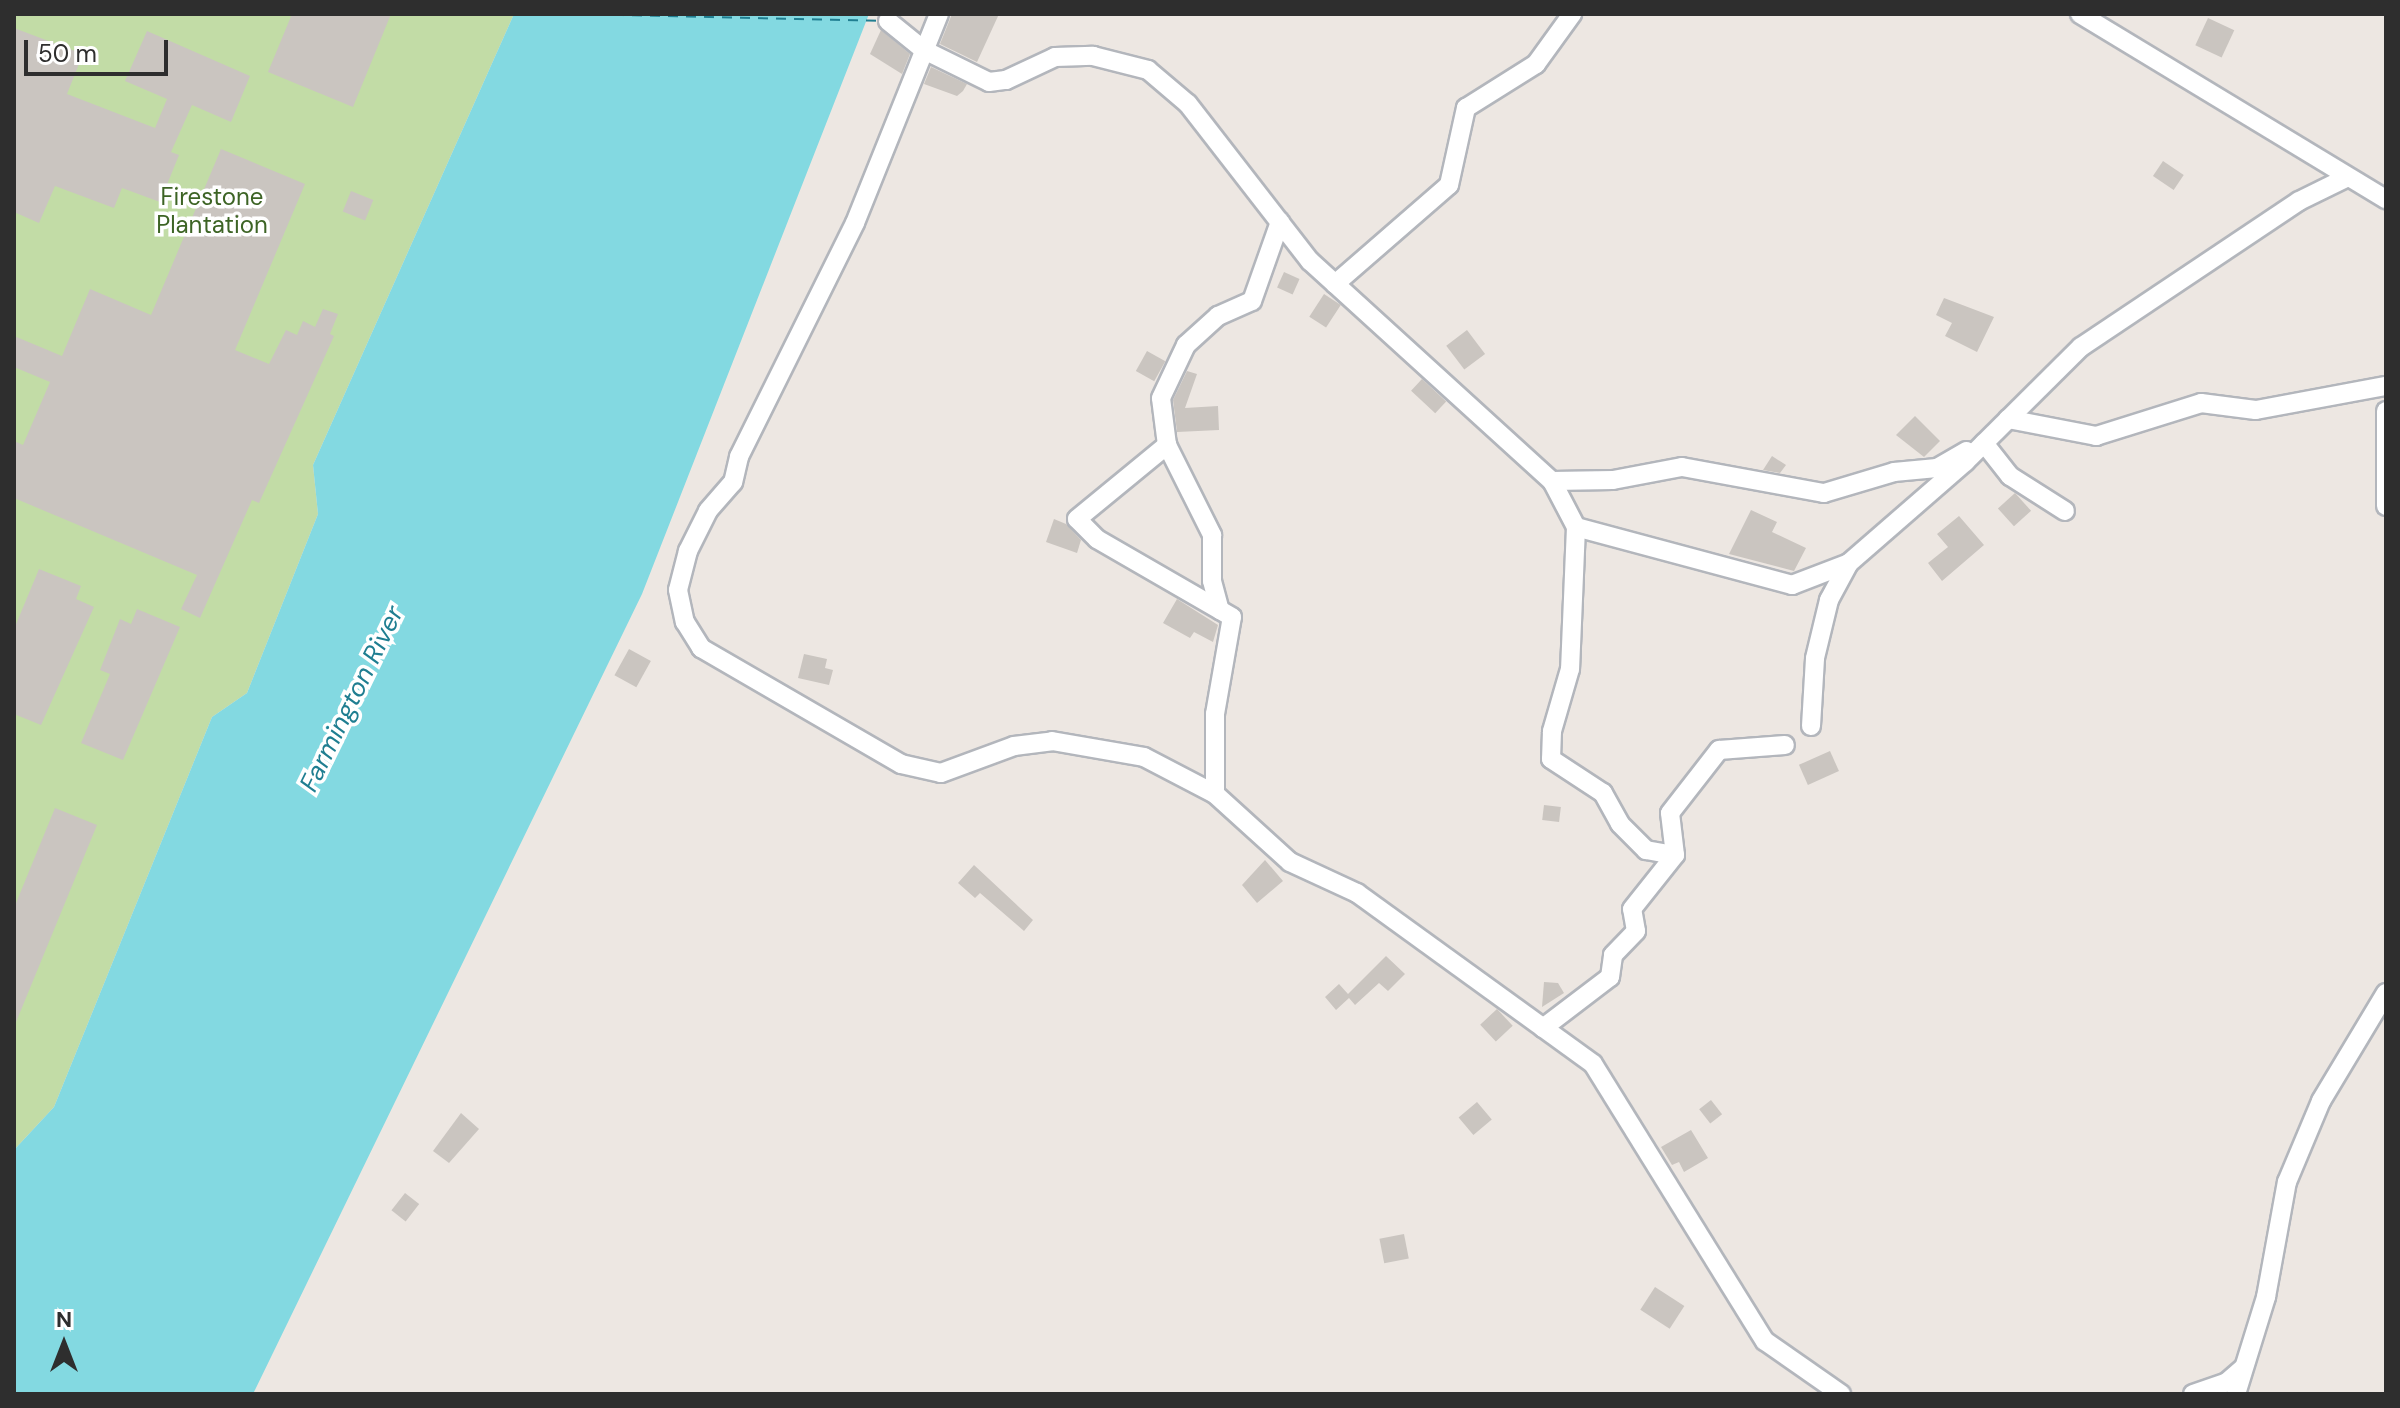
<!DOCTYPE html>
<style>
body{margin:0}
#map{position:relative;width:2400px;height:1408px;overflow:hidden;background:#ede7e2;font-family:"DM Sans",sans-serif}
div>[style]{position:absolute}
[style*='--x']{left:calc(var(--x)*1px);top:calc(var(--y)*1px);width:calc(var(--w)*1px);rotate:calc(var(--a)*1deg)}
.green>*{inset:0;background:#c2dca6}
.water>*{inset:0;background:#83d9e1}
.ferry>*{height:2px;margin-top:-1px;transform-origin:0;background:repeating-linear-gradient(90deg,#1f7e91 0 10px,transparent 0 18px)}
.building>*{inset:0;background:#cac5c0;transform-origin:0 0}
.roads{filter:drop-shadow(2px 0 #b3b6bc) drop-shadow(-2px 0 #b3b6bc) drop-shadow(0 2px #b3b6bc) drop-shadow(0 -2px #b3b6bc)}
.minor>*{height:18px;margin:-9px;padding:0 9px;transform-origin:9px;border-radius:9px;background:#fff}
span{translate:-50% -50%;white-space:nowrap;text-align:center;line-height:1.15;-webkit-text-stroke:7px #fff;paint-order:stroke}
.park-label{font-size:24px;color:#3d6425}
.water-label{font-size:26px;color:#1f7e91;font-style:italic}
.frame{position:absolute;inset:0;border:16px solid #2e2e2e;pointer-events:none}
.north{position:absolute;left:24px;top:1304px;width:80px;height:80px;-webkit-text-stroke:6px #fff;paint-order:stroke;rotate:0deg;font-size:22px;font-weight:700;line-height:32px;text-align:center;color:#2e2e2e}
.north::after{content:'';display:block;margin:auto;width:28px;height:36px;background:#2e2e2e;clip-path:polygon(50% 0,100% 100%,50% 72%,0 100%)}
.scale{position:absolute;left:24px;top:40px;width:144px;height:36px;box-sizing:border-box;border:4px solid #2e2e2e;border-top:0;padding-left:10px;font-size:24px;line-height:28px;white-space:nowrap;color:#2e2e2e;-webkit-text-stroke:6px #fff;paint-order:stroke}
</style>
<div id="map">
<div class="green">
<div style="clip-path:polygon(14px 14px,514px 14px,313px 465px,318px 514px,247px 693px,212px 717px,54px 1107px,14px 1150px)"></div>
</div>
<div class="water">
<div style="clip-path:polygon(514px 14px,869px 14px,642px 594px,253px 1394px,14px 1394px,14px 1150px,54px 1107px,212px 717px,247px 693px,318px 514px,313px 465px)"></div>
</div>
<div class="ferry">
<div style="--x:578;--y:14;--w:301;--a:1.3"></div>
</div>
<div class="building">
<div style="clip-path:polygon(292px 14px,391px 14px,353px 107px,268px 72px)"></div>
<div style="clip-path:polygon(952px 14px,999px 14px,977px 62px,940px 44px)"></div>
<div style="left:2208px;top:18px;width:29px;height:30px;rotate:25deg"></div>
<div style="clip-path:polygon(14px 28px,83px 54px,67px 94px,155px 128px,167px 99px,125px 81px,147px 31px,250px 76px,231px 122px,192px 105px,171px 152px,179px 155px,160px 202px,122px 188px,114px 208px,55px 186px,39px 223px,14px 212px)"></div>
<div style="clip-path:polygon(881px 30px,910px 54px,902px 74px,870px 54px)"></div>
<div style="clip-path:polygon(931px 67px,967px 84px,963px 91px,957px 96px,924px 84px)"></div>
<div style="clip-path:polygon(221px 149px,305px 184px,235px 350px,269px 364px,286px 330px,297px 335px,303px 321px,315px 327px,323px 309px,338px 314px,330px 334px,334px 336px,259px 503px,252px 500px,200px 618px,181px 609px,197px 575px,14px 498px,14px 441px,23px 445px,50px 382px,14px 367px,14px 336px,62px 356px,90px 289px,151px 315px)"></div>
<div style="left:2163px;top:161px;width:25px;height:18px;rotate:34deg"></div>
<div style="left:351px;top:191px;width:24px;height:22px;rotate:22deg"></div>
<div style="left:1284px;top:272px;width:17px;height:17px;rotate:24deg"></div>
<div style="left:1324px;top:294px;width:20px;height:27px;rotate:33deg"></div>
<div style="clip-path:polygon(1944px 298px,1994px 317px,1977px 352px,1945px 336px,1952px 323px,1936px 315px)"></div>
<div style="left:1467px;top:330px;width:30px;height:26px;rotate:53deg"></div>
<div style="left:1147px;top:351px;width:21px;height:23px;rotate:29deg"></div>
<div style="clip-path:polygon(1187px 371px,1197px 374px,1185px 408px,1218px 406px,1219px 430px,1177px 432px,1173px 400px)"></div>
<div style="left:1422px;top:379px;width:33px;height:16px;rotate:43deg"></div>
<div style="clip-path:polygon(1915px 416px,1940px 441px,1924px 457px,1896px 435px)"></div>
<div style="clip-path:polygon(1772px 456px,1786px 465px,1780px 473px,1763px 470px)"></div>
<div style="left:2015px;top:493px;width:24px;height:23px;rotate:48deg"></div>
<div style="clip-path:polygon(1751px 510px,1777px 522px,1772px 532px,1806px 548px,1794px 571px,1729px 554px)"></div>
<div style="clip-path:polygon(1959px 516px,1984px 545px,1942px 581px,1928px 563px,1948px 547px,1937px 534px)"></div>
<div style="clip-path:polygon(1054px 519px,1066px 524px,1081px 540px,1077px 553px,1046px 542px)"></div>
<div style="clip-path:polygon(39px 569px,81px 586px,76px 599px,94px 607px,41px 725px,14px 714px,14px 629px)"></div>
<div style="clip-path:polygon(1177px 599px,1218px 625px,1213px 642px,1194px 632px,1190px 638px,1163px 623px)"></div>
<div style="clip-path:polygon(137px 609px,180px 627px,123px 760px,81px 743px,110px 674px,100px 670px,113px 637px,120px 619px,131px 624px)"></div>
<div style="left:629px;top:649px;width:25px;height:30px;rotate:29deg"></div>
<div style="clip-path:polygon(804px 654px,827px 659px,825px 668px,833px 670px,829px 685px,798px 678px)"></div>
<div style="left:1830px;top:751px;width:22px;height:34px;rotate:66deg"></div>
<div style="left:1544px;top:805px;width:17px;height:15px;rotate:7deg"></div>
<div style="clip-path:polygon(55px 808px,97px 825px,14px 1027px,14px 908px)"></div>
<div style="clip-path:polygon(1265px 860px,1283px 881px,1257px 903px,1242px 885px)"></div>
<div style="clip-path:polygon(974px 865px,1033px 920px,1024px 931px,980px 893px,975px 898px,958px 883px)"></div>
<div style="clip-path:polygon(1386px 956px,1405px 974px,1388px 991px,1379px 983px,1355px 1005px,1349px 998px,1336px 1010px,1325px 997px,1339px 984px,1348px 994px)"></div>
<div style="clip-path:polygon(1544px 982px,1558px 983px,1564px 993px,1542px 1007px)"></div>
<div style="left:1497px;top:1009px;width:23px;height:23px;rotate:47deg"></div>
<div style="left:1711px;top:1100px;width:18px;height:15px;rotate:52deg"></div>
<div style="left:1477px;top:1102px;width:23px;height:24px;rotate:50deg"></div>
<div style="clip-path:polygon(461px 1113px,479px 1129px,449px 1163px,433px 1151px)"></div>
<div style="clip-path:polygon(1691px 1130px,1708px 1158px,1684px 1172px,1679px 1162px,1672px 1165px,1661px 1147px)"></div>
<div style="left:405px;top:1193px;width:18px;height:22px;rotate:38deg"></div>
<div style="left:1404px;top:1234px;width:25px;height:25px;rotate:79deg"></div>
<div style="left:1655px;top:1287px;width:35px;height:27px;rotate:33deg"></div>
</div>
<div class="roads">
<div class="minor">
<div style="--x:939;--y:14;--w:225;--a:111.9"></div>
<div style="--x:855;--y:223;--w:261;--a:116.4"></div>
<div style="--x:739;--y:457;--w:26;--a:103"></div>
<div style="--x:733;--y:482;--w:38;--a:131"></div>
<div style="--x:708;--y:511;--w:45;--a:116.6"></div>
<div style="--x:688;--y:551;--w:40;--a:104.4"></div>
<div style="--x:678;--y:590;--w:33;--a:78"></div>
<div style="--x:685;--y:622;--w:31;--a:58"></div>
<div style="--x:701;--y:648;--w:231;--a:30.1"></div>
<div style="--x:901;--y:764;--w:41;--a:12.7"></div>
<div style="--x:941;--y:773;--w:78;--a:-20.3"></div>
<div style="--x:1014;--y:746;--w:38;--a:-7"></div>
<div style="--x:1052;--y:741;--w:93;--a:9.9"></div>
<div style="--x:1144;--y:757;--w:80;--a:27.5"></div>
<div style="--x:1215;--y:794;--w:101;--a:42.2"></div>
<div style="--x:1290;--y:862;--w:74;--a:24.8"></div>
<div style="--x:1357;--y:893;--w:291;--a:35.9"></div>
<div style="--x:1593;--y:1064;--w:326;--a:58.2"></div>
<div style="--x:1765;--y:1341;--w:93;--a:34.9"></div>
<div style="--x:2080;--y:14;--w:358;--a:31.2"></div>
<div style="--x:888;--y:21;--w:46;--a:38.9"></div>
<div style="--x:924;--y:50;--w:72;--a:26.2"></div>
<div style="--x:989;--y:82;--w:17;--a:-7"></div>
<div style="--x:1006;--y:80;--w:54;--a:-25.1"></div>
<div style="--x:1055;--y:57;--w:38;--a:-2"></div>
<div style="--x:1093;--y:56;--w:57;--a:14.3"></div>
<div style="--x:1148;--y:70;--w:52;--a:40.4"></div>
<div style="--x:1188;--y:104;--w:199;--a:52.2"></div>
<div style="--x:1310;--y:261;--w:327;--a:42.3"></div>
<div style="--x:1552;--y:481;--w:52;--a:62.4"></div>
<div style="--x:1576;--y:527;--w:224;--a:15"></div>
<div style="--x:1792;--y:585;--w:61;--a:-21.1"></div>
<div style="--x:1335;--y:284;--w:151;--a:-41"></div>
<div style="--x:1449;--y:185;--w:79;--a:-77.6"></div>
<div style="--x:1466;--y:108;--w:83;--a:-32.2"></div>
<div style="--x:1536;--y:64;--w:62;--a:-54.2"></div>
<div style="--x:2386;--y:411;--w:95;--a:90"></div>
<div style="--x:2008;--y:419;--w:90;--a:10.9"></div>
<div style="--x:2096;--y:436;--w:110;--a:-17.4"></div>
<div style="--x:2201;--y:403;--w:55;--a:7.3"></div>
<div style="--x:2256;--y:410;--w:132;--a:-10.5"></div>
<div style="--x:1984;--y:443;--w:42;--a:51.8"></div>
<div style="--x:2010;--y:476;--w:65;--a:32.5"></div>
<div style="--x:1167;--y:445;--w:101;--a:63.4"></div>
<div style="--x:1212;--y:535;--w:46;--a:90"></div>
<div style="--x:1212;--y:581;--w:30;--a:75"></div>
<div style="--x:1552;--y:481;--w:61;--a:-0.9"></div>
<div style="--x:1613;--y:480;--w:70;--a:-10.7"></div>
<div style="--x:1682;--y:467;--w:144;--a:10.4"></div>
<div style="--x:1824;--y:493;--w:73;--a:-16.7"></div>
<div style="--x:1894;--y:472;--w:43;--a:-5.3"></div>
<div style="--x:1937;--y:468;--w:34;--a:-30"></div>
<div style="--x:1576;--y:527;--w:142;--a:92.4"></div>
<div style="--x:1570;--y:669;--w:65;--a:106.2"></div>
<div style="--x:1552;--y:731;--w:28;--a:92"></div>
<div style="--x:1551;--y:759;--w:62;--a:33.2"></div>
<div style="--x:1603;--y:793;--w:35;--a:61"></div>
<div style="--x:1620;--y:824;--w:37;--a:45"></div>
<div style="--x:1646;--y:850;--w:29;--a:10"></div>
<div style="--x:1811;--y:726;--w:68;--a:-86.6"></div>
<div style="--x:1815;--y:658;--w:60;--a:-76.4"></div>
<div style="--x:1829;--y:600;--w:42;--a:-61.6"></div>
<div style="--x:1849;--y:563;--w:154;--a:-41"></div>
<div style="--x:1965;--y:462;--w:163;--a:-44.8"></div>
<div style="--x:2081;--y:347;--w:262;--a:-33.8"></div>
<div style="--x:2299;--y:201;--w:52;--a:-26.1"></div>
<div style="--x:1215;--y:794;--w:80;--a:-90"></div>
<div style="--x:1215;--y:714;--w:98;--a:-80.1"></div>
<div style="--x:1232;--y:617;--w:156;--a:-150"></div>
<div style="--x:1097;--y:539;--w:28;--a:-135"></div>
<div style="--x:1077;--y:519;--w:117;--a:-39.4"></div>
<div style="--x:1167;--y:445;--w:47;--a:-97.3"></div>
<div style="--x:1161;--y:398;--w:59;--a:-64.7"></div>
<div style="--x:1186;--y:345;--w:43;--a:-42.2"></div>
<div style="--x:1218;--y:316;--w:37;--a:-24"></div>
<div style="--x:1252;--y:301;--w:84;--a:-70.5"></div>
<div style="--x:1543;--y:1028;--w:84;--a:-37.3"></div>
<div style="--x:1610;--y:977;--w:22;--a:-82"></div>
<div style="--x:1613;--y:955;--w:33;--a:-46"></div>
<div style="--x:1636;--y:931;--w:22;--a:-100"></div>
<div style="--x:1632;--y:909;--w:69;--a:-51.5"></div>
<div style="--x:1675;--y:855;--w:42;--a:-96.8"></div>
<div style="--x:1670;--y:813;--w:80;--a:-52.1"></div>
<div style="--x:1719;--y:750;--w:66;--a:-4.3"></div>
<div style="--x:2193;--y:1394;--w:36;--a:-19"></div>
<div style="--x:2227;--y:1382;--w:21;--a:-41"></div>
<div style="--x:2236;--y:1394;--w:102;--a:-72.8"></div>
<div style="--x:2266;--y:1297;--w:117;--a:-79.7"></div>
<div style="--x:2287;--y:1182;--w:88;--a:-67.2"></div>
<div style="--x:2321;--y:1101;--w:126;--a:-59"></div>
</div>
</div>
<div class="park-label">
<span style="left:212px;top:211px">Firestone<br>Plantation</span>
</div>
<div class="water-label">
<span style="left:352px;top:699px;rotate:-64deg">Farmington River</span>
</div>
<div class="frame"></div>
<div class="north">N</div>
<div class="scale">50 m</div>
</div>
